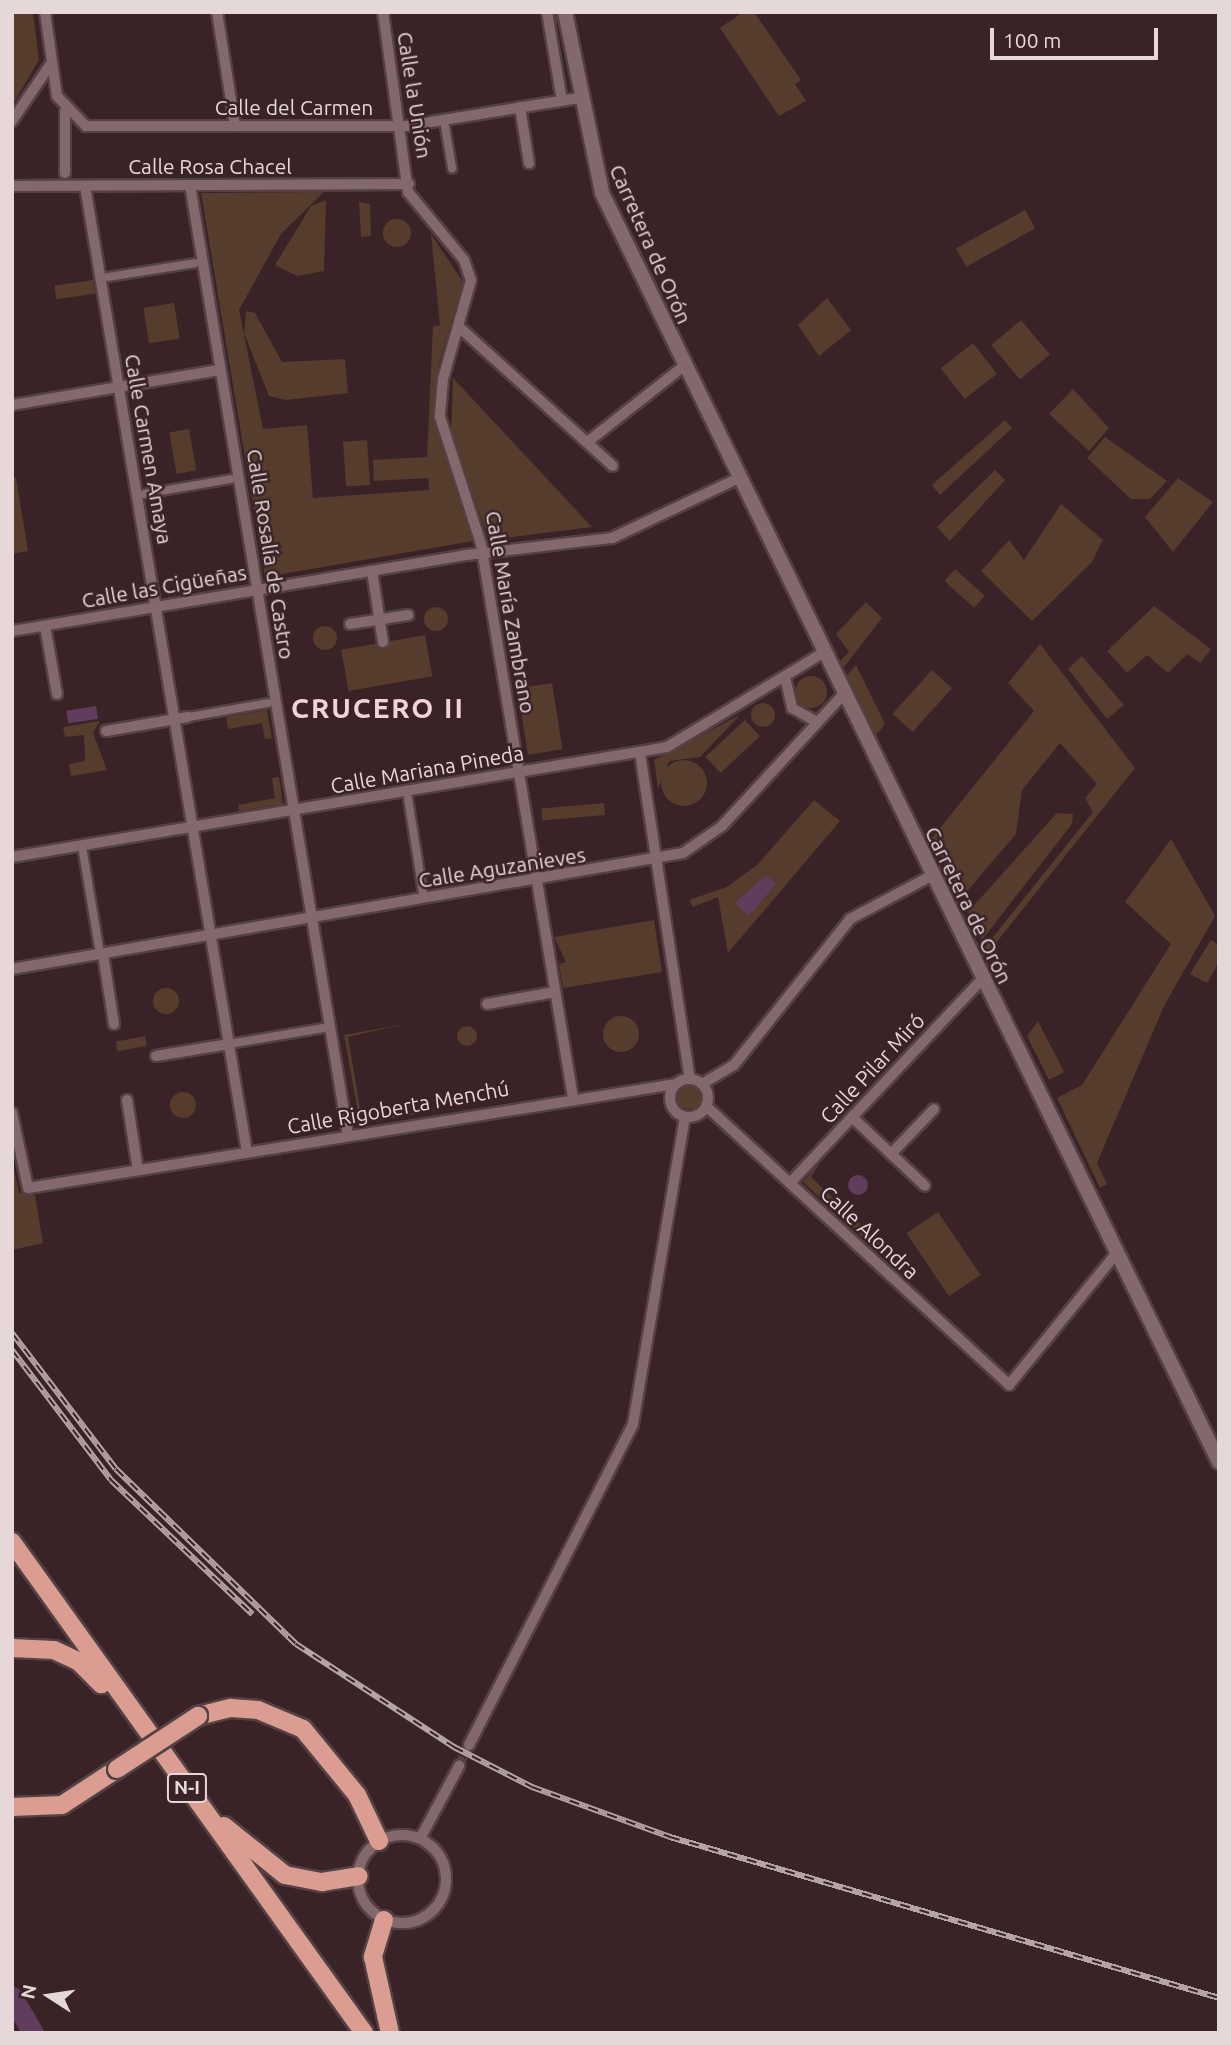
<!DOCTYPE html>
<meta charset="utf-8">
<style>
body{margin:0}
#map{position:relative;width:1231px;height:2045px;overflow:hidden;background:#3a2326;font-family:Ubuntu,sans-serif}
div>[style]{position:absolute}
[style*='--x']{left:calc(var(--x)*1px);top:calc(var(--y)*1px);width:calc(var(--w)*1px);rotate:calc(var(--a)*1deg)}
.green>*{inset:0;background:#553c2d;transform-origin:0 0}
.round{border-radius:50%}
.water>*{inset:0;background:#603d5d;transform-origin:0 0}
.river>*{height:21px;margin:-10.5px;padding:0 10.5px;transform-origin:10.5px;border-radius:10.5px;background:#603d5d}
.minor-tunnel>*{height:10px;margin-top:-5px;transform-origin:0;background:repeating-linear-gradient(90deg,#543e41 0 10px,transparent 0 15px)}
.roads{filter:drop-shadow(2px 0 #534143) drop-shadow(-2px 0 #534143) drop-shadow(0 2px #534143) drop-shadow(0 -2px #534143)}
.pedestrian>*{height:8px;margin:-4px;padding:0 4px;transform-origin:4px;border-radius:4px;background:#84696c}
.minor>*{height:10px;margin:-5px;padding:0 5px;transform-origin:5px;border-radius:5px;background:#84696c}
.minor>.ring{margin:-5px;padding:0;box-sizing:content-box;background:none;border:10px solid #84696c;border-radius:50%}
.tertiary>*{height:14px;margin:-7px;padding:0 7px;transform-origin:7px;border-radius:7px;background:#84696c}
.trunk>*{height:18px;margin:-9px;padding:0 9px;transform-origin:9px;border-radius:9px;background:#db9c91}
.rail>*{height:6px;margin-top:-3px;transform-origin:0;background:repeating-linear-gradient(90deg,#3a2326 0 10px,#b5a4a6 0 20px);box-sizing:border-box;border-block:2px solid #b5a4a6}
.bridges{filter:drop-shadow(2px 0 #534143) drop-shadow(-2px 0 #534143) drop-shadow(0 2px #534143) drop-shadow(0 -2px #534143)}
.trunk-bridge>*{height:18px;margin:-9px;padding:0 9px;transform-origin:9px;border-radius:9px;background:#db9c91}
span{translate:-50% -50%;white-space:nowrap;text-align:center;line-height:1.15;-webkit-text-stroke:5px #3a2326;paint-order:stroke}
.shield-label span{padding:2px 5px;background:#3a2326;border:2px solid;border-radius:5px;-webkit-text-stroke-width:0}
.shield-label{font-size:19px;color:#e6d7d8;font-weight:700}
.street-label{font-size:21px;color:#e6d7d8}
.district-label{font-size:28px;color:#f2d3d7;font-weight:700;letter-spacing:2px}
.frame{position:absolute;inset:0;border:14px solid #e6d7d8;pointer-events:none}
.north{position:absolute;left:14px;top:1961px;width:70px;height:70px;-webkit-text-stroke:5px #3a2326;paint-order:stroke;rotate:282deg;font-size:19px;font-weight:700;line-height:28px;text-align:center;color:#e6d7d8}
.north::after{content:'';display:block;margin:auto;width:24px;height:32px;background:#e6d7d8;clip-path:polygon(50% 0,100% 100%,50% 72%,0 100%)}
.scale{position:absolute;left:990px;top:28px;width:168px;height:32px;box-sizing:border-box;border:4px solid #e6d7d8;border-top:0;padding-left:9px;font-size:21px;line-height:24px;white-space:nowrap;color:#e6d7d8;-webkit-text-stroke:5px #3a2326;paint-order:stroke}
</style>
<div id="map">
<div class="green">
<div style="clip-path:polygon(12px 12px,33px 12px,39px 60px,12px 106px)"></div>
<div style="left:552px;top:12px;width:5px;height:78px"></div>
<div style="clip-path:polygon(743px 12px,754px 12px,801px 80px,795px 84px,806px 101px,779px 116px,720px 28px)"></div>
<div style="clip-path:polygon(324px 192px,281px 234px,239px 310px,263px 429px,307px 425px,313px 498px,429px 490px,428px 478px,374px 481px,373px 460px,427px 457px,433px 327px,440px 325px,431px 234px,463px 282px,438px 367px,433px 418px,473px 541px,265px 577px,201px 193px)"></div>
<div style="clip-path:polygon(326px 200px,324px 271px,297px 276px,275px 265px,311px 206px)"></div>
<div style="clip-path:polygon(359px 202px,370px 204px,371px 236px,361px 237px)"></div>
<div style="left:1025px;top:210px;width:21px;height:79px;rotate:61deg"></div>
<div class="round" style="left:383px;top:219px;width:28px;height:28px"></div>
<div style="left:93px;top:280px;width:14px;height:39px;rotate:82deg"></div>
<div style="clip-path:polygon(827px 298px,851px 330px,819px 356px,798px 325px)"></div>
<div style="left:174px;top:303px;width:36px;height:31px;rotate:81deg"></div>
<div style="clip-path:polygon(246px 311px,255px 313px,282px 362px,345px 359px,348px 393px,286px 400px,269px 396px,244px 333px)"></div>
<div style="left:1021px;top:320px;width:45px;height:39px;rotate:50deg"></div>
<div style="left:973px;top:343px;width:39px;height:41px;rotate:52deg"></div>
<div style="clip-path:polygon(453px 378px,592px 527px,489px 540px,451px 433px)"></div>
<div style="clip-path:polygon(1073px 389px,1109px 428px,1089px 451px,1049px 414px)"></div>
<div style="clip-path:polygon(1005px 420px,1012px 428px,940px 495px,932px 485px)"></div>
<div style="left:189px;top:429px;width:42px;height:20px;rotate:80deg"></div>
<div style="clip-path:polygon(1105px 437px,1167px 481px,1150px 499px,1131px 499px,1087px 458px)"></div>
<div style="left:367px;top:440px;width:45px;height:24px;rotate:86deg"></div>
<div style="clip-path:polygon(995px 470px,1005px 480px,950px 541px,937px 527px)"></div>
<div style="clip-path:polygon(16px 477px,28px 551px,12px 554px,12px 478px)"></div>
<div style="clip-path:polygon(1178px 478px,1213px 502px,1173px 552px,1145px 517px)"></div>
<div style="clip-path:polygon(1061px 504px,1103px 540px,1092px 562px,1032px 621px,981px 571px,1009px 540px,1024px 560px)"></div>
<div style="left:955px;top:569px;width:40px;height:16px;rotate:42deg"></div>
<div style="clip-path:polygon(866px 602px,882px 618px,844px 667px,840px 661px,849px 652px,836px 634px)"></div>
<div style="clip-path:polygon(1154px 606px,1211px 649px,1200px 663px,1187px 654px,1168px 673px,1147px 655px,1127px 673px,1107px 651px)"></div>
<div class="round" style="left:424px;top:607px;width:24px;height:24px"></div>
<div class="round" style="left:313px;top:626px;width:24px;height:24px"></div>
<div style="left:425px;top:635px;width:42px;height:85px;rotate:80deg"></div>
<div style="clip-path:polygon(1040px 644px,1135px 768px,988px 953px,985px 947px,1093px 812px,1085px 798px,1097px 784px,1060px 743px,1022px 790px,1016px 834px,962px 897px,932px 838px,1034px 711px,1008px 683px)"></div>
<div style="clip-path:polygon(1082px 656px,1124px 705px,1107px 719px,1068px 669px)"></div>
<div style="clip-path:polygon(856px 665px,885px 724px,876px 735px,847px 675px)"></div>
<div style="left:932px;top:670px;width:27px;height:59px;rotate:42deg"></div>
<div class="round" style="left:795px;top:676px;width:32px;height:32px"></div>
<div style="left:552px;top:683px;width:67px;height:35px;rotate:81deg"></div>
<div class="round" style="left:751px;top:703px;width:24px;height:24px"></div>
<div style="clip-path:polygon(267px 710px,272px 738px,265px 739px,262px 723px,228px 729px,226px 717px)"></div>
<div style="clip-path:polygon(740px 715px,700px 757px,669px 761px,658px 789px,654px 760px)"></div>
<div style="left:745px;top:720px;width:22px;height:54px;rotate:47deg"></div>
<div style="clip-path:polygon(100px 721px,93px 733px,107px 770px,71px 776px,69px 764px,85px 761px,84px 735px,65px 737px,63px 727px)"></div>
<div class="round" style="left:661px;top:760px;width:46px;height:46px"></div>
<div style="clip-path:polygon(279px 777px,283px 804px,239px 811px,238px 805px,275px 798px,272px 778px)"></div>
<div style="clip-path:polygon(814px 800px,840px 821px,728px 953px,718px 897px,693px 907px,689px 900px,727px 887px,758px 864px)"></div>
<div style="left:604px;top:803px;width:12px;height:63px;rotate:85deg"></div>
<div style="clip-path:polygon(1057px 813px,1073px 814px,1072px 824px,982px 940px,968px 912px)"></div>
<div style="clip-path:polygon(1171px 839px,1215px 916px,1164px 1006px,1097px 1163px,1107px 1184px,1100px 1188px,1057px 1098px,1082px 1085px,1171px 944px,1125px 902px)"></div>
<div style="clip-path:polygon(654px 920px,662px 972px,563px 988px,559px 964px,566px 962px,554px 937px)"></div>
<div style="clip-path:polygon(1211px 940px,1219px 945px,1219px 962px,1207px 983px,1190px 974px)"></div>
<div class="round" style="left:153px;top:988px;width:26px;height:26px"></div>
<div class="round" style="left:603px;top:1016px;width:36px;height:36px"></div>
<div style="clip-path:polygon(1038px 1021px,1064px 1072px,1049px 1080px,1027px 1036px)"></div>
<div style="clip-path:polygon(405px 1024px,348px 1037px,362px 1119px,443px 1109px,360px 1124px,344px 1035px)"></div>
<div class="round" style="left:457px;top:1026px;width:20px;height:20px"></div>
<div style="left:145px;top:1036px;width:10px;height:30px;rotate:79deg"></div>
<div class="round" style="left:676px;top:1083px;width:26px;height:26px"></div>
<div class="round" style="left:170px;top:1092px;width:26px;height:26px"></div>
<div style="clip-path:polygon(12px 1159px,19px 1193px,35px 1195px,43px 1243px,12px 1250px)"></div>
<div style="clip-path:polygon(820px 1163px,811px 1177px,883px 1246px,879px 1252px,803px 1182px)"></div>
<div style="left:938px;top:1212px;width:76px;height:38px;rotate:56deg"></div>
</div>
<div class="water">
<div style="left:96px;top:706px;width:13px;height:30px;rotate:81deg"></div>
<div style="clip-path:polygon(766px 875px,776px 884px,749px 916px,735px 903px)"></div>
<div class="round" style="left:848px;top:1175px;width:20px;height:20px"></div>
</div>
<div class="river">
<div style="--x:12;--y:1997;--w:42;--a:59.7"></div>
</div>
<div class="minor-tunnel">
<div style="--x:459;--y:1766;--w:23;--a:-65"></div>
</div>
<div class="roads">
<div class="pedestrian">
<div style="--x:445;--y:126;--w:43;--a:80.5"></div>
<div style="--x:108;--y:277;--w:88;--a:-9.1"></div>
<div style="--x:144;--y:494;--w:88;--a:-9.8"></div>
<div style="--x:188;--y:717;--w:81;--a:-9.9"></div>
<div style="--x:408;--y:798;--w:96;--a:81"></div>
<div style="--x:83;--y:852;--w:97;--a:80.5"></div>
<div style="--x:229;--y:1044;--w:102;--a:-9.6"></div>
</div>
<div class="minor">
<div style="--x:45;--y:12;--w:85;--a:81.9"></div>
<div style="--x:57;--y:96;--w:42;--a:46"></div>
<div style="--x:86;--y:126;--w:320;--a:0"></div>
<div style="--x:406;--y:126;--w:175;--a:-9.2"></div>
<div style="--x:217;--y:12;--w:115;--a:81"></div>
<div style="--x:383;--y:12;--w:182;--a:82.1"></div>
<div style="--x:408;--y:192;--w:88;--a:50.5"></div>
<div style="--x:464;--y:260;--w:21;--a:71"></div>
<div style="--x:471;--y:280;--w:103;--a:105.8"></div>
<div style="--x:443;--y:379;--w:38;--a:95"></div>
<div style="--x:440;--y:417;--w:133;--a:72.1"></div>
<div style="--x:481;--y:544;--w:562;--a:80.57"></div>
<div style="--x:547;--y:12;--w:90;--a:80.4"></div>
<div style="--x:520;--y:107;--w:57;--a:80.9"></div>
<div style="--x:65;--y:111;--w:62;--a:90"></div>
<div style="--x:12;--y:121;--w:68;--a:-55.8"></div>
<div style="--x:190;--y:185;--w:963;--a:80.56"></div>
<div style="--x:12;--y:186;--w:397;--a:-0.3"></div>
<div style="--x:85;--y:186;--w:979;--a:80.48"></div>
<div style="--x:459;--y:327;--w:207;--a:42.1"></div>
<div style="--x:12;--y:405;--w:211;--a:-9.6"></div>
<div style="--x:590;--y:440;--w:120;--a:-38.2"></div>
<div style="--x:372;--y:571;--w:72;--a:81.2"></div>
<div style="--x:350;--y:624;--w:59;--a:-8.8"></div>
<div style="--x:45;--y:626;--w:69;--a:80"></div>
<div style="--x:12;--y:631;--w:461;--a:-9.5"></div>
<div style="--x:467;--y:555;--w:146;--a:-6.7"></div>
<div style="--x:612;--y:538;--w:140;--a:-25.3"></div>
<div style="--x:785;--y:677;--w:32;--a:77"></div>
<div style="--x:792;--y:708;--w:29;--a:29"></div>
<div style="--x:106;--y:731;--w:83;--a:-9.7"></div>
<div style="--x:640;--y:753;--w:330;--a:81.3"></div>
<div style="--x:12;--y:857;--w:664;--a:-9.53"></div>
<div style="--x:667;--y:747;--w:182;--a:-31.1"></div>
<div style="--x:103;--y:954;--w:71;--a:81.1"></div>
<div style="--x:12;--y:969;--w:681;--a:-9.81"></div>
<div style="--x:683;--y:853;--w:47;--a:-34.7"></div>
<div style="--x:722;--y:826;--w:178;--a:-47.3"></div>
<div style="--x:487;--y:1004;--w:69;--a:-10"></div>
<div style="--x:156;--y:1056;--w:74;--a:-9.3"></div>
<div class="ring" style="left:670px;top:1079px;width:28px;height:28px"></div>
<div style="--x:702;--y:1084;--w:37;--a:-31"></div>
<div style="--x:734;--y:1065;--w:186;--a:-51.5"></div>
<div style="--x:850;--y:919;--w:92;--a:-28"></div>
<div style="--x:127;--y:1100;--w:71;--a:81.1"></div>
<div style="--x:706;--y:1106;--w:412;--a:42.6"></div>
<div style="--x:1009;--y:1385;--w:169;--a:-50.8"></div>
<div style="--x:12;--y:1113;--w:77;--a:78"></div>
<div style="--x:28;--y:1188;--w:655;--a:-9.13"></div>
<div style="--x:852;--y:1117;--w:100;--a:43.4"></div>
<div style="--x:891;--y:1154;--w:62;--a:-46.3"></div>
<div style="--x:790;--y:1183;--w:280;--a:-46.7"></div>
<div style="--x:469;--y:1745;--w:360;--a:-62.9"></div>
<div style="--x:633;--y:1424;--w:311;--a:-80.4"></div>
<div class="ring" style="left:358px;top:1835px;width:78px;height:78px"></div>
<div style="--x:421;--y:1837;--w:81;--a:-61.8"></div>
</div>
<div class="tertiary">
<div style="--x:565;--y:12;--w:185;--a:78.4"></div>
<div style="--x:602;--y:193;--w:1411;--a:64.07"></div>
</div>
<div class="trunk">
<div style="--x:12;--y:1542;--w:604;--a:54.36"></div>
<div style="--x:12;--y:1648;--w:42;--a:2.7"></div>
<div style="--x:54;--y:1650;--w:26;--a:25"></div>
<div style="--x:78;--y:1661;--w:33;--a:45"></div>
<div style="--x:198;--y:1716;--w:34;--a:-14"></div>
<div style="--x:231;--y:1708;--w:27;--a:4"></div>
<div style="--x:258;--y:1710;--w:49;--a:22.9"></div>
<div style="--x:303;--y:1729;--w:85;--a:50.7"></div>
<div style="--x:357;--y:1795;--w:51;--a:64.4"></div>
<div style="--x:12;--y:1807;--w:50;--a:-2.3"></div>
<div style="--x:62;--y:1805;--w:66;--a:-33.2"></div>
<div style="--x:224;--y:1826;--w:78;--a:38.8"></div>
<div style="--x:285;--y:1875;--w:38;--a:11"></div>
<div style="--x:322;--y:1882;--w:37;--a:-9"></div>
<div style="--x:384;--y:1920;--w:39;--a:107"></div>
<div style="--x:373;--y:1957;--w:78;--a:77.4"></div>
</div>
</div>
<div class="rail">
<div style="--x:12;--y:1333;--w:171;--a:52.6"></div>
<div style="--x:116;--y:1469;--w:251;--a:44.2"></div>
<div style="--x:296;--y:1644;--w:189;--a:33.1"></div>
<div style="--x:454;--y:1747;--w:88;--a:27.1"></div>
<div style="--x:532;--y:1787;--w:147;--a:19.9"></div>
<div style="--x:670;--y:1837;--w:572;--a:16.34"></div>
<div style="--x:12;--y:1350;--w:163;--a:52.7"></div>
<div style="--x:111;--y:1480;--w:195;--a:43.5"></div>
</div>
<div class="bridges">
<div class="trunk-bridge">
<div style="--x:117;--y:1769;--w:97;--a:-33.2"></div>
</div>
</div>
<div class="shield-label">
<span style="left:187px;top:1788px">N-I</span>
</div>
<div class="street-label">
<span style="left:415px;top:95px;rotate:81deg">Calle la Unión</span>
<span style="left:294px;top:107px">Calle del Carmen</span>
<span style="left:210px;top:166px">Calle Rosa Chacel</span>
<span style="left:651px;top:244px;rotate:66deg">Carretera de Orón</span>
<span style="left:149px;top:449px;rotate:80deg">Calle Carmen Amaya</span>
<span style="left:271px;top:554px;rotate:81deg">Calle Rosalía de Castro</span>
<span style="left:164px;top:586px;rotate:-10deg">Calle las Cigüeñas</span>
<span style="left:511px;top:612px;rotate:80deg">Calle María Zambrano</span>
<span style="left:427px;top:769px;rotate:-10deg">Calle Mariana Pineda</span>
<span style="left:502px;top:867px;rotate:-9deg">Calle Aguzanieves</span>
<span style="left:969px;top:905px;rotate:64deg">Carretera de Orón</span>
<span style="left:872px;top:1068px;rotate:-47deg">Calle Pilar Miró</span>
<span style="left:398px;top:1107px;rotate:-10deg">Calle Rigoberta Menchú</span>
<span style="left:870px;top:1232px;rotate:43deg">Calle Alondra</span>
</div>
<div class="district-label">
<span style="left:378px;top:708px">CRUCERO II</span>
</div>
<div class="frame"></div>
<div class="north">N</div>
<div class="scale">100 m</div>
</div>
